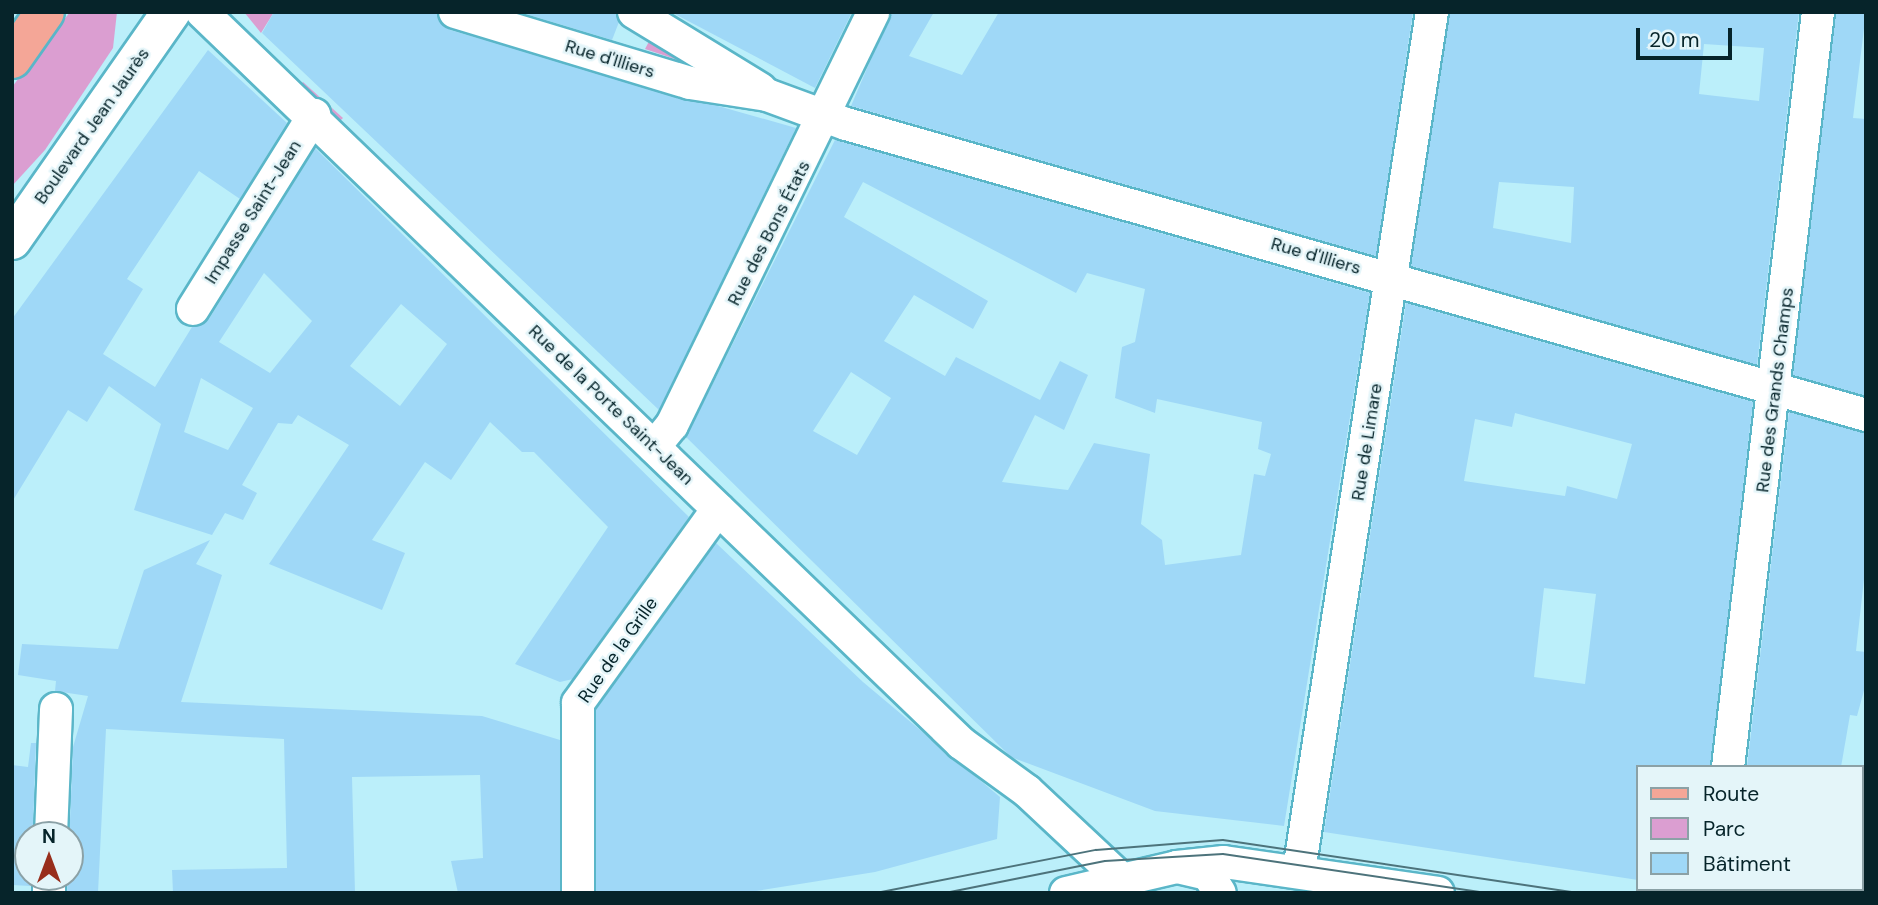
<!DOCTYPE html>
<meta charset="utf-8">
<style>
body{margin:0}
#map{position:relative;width:1878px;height:905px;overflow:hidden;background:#bbeffa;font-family:"DM Sans",sans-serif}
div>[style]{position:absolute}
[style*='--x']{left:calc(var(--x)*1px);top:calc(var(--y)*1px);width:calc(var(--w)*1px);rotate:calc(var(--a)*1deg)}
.green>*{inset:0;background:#db9ed1}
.building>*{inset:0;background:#9fd8f7}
.roads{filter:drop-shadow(2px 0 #5ab6c8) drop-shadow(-2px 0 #5ab6c8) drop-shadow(0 2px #5ab6c8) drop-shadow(0 -2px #5ab6c8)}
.street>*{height:32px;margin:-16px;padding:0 16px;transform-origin:16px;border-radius:16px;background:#fff}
.secondary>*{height:38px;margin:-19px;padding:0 19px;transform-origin:19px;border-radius:19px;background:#fff}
.primary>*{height:38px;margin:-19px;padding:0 19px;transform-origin:19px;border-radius:19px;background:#f4a697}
.tram>*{height:2px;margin:-1px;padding:0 1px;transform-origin:1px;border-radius:1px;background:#4d737b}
span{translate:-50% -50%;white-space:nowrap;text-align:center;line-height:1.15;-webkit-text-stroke:5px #e4f5f9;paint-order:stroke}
.street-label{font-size:18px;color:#06242a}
.frame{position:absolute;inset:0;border:14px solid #06242a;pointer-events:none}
.legend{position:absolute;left:1636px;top:765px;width:228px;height:126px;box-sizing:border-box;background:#e4f5f9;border:2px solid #8ba1a6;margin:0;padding:9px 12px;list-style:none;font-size:21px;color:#06242a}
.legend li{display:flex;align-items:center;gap:14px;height:35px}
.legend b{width:35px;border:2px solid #8ba1a6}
.north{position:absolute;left:14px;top:821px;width:70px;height:70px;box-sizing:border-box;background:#e4f5f9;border:2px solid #8ba1a6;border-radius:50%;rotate:0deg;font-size:19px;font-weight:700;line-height:28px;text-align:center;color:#06242a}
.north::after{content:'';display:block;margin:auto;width:24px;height:32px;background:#982e1c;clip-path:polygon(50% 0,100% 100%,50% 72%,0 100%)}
.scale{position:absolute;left:1636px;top:28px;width:96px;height:32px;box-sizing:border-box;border:4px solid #06242a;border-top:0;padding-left:9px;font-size:21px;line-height:24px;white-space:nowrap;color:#06242a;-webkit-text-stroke:5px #e4f5f9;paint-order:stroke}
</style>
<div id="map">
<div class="green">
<div style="clip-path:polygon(70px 12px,117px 12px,113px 48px,45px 150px,12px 186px,12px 87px)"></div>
<div style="clip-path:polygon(244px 12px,274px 12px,261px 33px)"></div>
<div style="clip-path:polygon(652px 36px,705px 69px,645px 49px)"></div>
<div style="clip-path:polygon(303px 82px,343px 118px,337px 124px,300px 86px)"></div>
</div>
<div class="building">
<div style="clip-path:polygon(274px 12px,437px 12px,450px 30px,796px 128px,659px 410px,262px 33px)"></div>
<div style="clip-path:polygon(519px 12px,616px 12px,619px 22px,612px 40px)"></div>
<div style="clip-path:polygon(671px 12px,852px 12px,815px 88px)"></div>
<div style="clip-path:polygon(891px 12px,934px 12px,909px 56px,962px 75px,999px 12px,1413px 12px,1376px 256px,851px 106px)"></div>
<div style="clip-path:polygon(evenodd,1450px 12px,1799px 12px,1757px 365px,1411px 266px,1450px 12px,1704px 44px,1764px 48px,1759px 101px,1699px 94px,1704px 44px,1450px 12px,1499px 182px,1574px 187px,1571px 243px,1493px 228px,1499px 182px)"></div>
<div style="clip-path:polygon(1836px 12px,1866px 12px,1853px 118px,1866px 119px,1866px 396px,1793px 375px)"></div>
<div style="clip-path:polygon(evenodd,208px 50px,287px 123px,240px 199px,199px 171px,127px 279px,143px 289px,103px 354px,155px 387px,192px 327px,209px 319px,315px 148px,689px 517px,573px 679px,560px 682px,515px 664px,608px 527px,534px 452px,522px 452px,490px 422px,451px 480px,425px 462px,372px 540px,405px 553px,382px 610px,269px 564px,349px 445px,298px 415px,292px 424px,278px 423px,242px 485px,257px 493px,243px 520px,225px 513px,212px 535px,134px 510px,161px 424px,109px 386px,87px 422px,68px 410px,12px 502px,12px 319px,208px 50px,264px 273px,312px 321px,270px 373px,219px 342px,264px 273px,208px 50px,401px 304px,447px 344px,400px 406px,350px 366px,401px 304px,208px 50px,201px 378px,253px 408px,228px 450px,184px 432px,201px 378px)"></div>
<div style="clip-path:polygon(evenodd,835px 140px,1370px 293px,1284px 826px,1155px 811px,1011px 757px,686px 437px,835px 140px,863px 182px,1076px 293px,1087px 273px,1145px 289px,1135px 342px,1122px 347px,1115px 398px,1155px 413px,1157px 399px,1262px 422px,1258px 449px,1271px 454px,1265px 476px,1254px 474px,1241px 555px,1165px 565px,1162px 540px,1141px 524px,1150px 454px,1094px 443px,1068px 490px,1002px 482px,1035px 415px,1064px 430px,1088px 375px,1060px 361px,1040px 400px,956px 357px,945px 376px,884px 341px,914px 295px,973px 329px,988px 301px,844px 217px,863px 182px,835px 140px,851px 372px,891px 398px,857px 455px,813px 431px,851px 372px)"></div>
<div style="clip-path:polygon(evenodd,1406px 303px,1753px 402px,1710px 767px,1638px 767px,1638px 880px,1324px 832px,1406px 303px,1515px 413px,1632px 444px,1617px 499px,1567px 486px,1565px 496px,1464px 481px,1475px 419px,1512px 427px,1515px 413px,1406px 303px,1544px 588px,1596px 594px,1585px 684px,1534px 677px,1544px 588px)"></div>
<div style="clip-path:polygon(1789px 412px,1866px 433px,1866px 561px,1856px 651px,1866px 652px,1866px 683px,1857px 716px,1850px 715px,1841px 767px,1747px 767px)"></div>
<div style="clip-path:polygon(210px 540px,196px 564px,222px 575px,181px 702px,482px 716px,560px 740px,560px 893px,458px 893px,451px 861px,483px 858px,480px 775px,352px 777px,355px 893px,173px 893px,172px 870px,287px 868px,284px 739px,106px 729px,98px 893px,67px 893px,73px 747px,88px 696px,55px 691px,56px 681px,18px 675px,22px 644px,118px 649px,144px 570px)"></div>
<div style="clip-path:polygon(716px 543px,863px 682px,1000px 797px,997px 839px,875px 872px,744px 893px,596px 893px,596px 709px)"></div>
<div style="clip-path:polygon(31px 743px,36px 743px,31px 886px,12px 885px,12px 765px,28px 767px)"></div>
</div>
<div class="roads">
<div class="street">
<div style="--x:202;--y:12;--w:1054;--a:43.92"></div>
<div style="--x:961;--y:743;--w:82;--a:36"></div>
<div style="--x:1027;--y:791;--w:127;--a:43.1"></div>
<div style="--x:455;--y:12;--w:245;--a:16.8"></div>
<div style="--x:690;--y:83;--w:78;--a:8.9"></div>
<div style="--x:767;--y:95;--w:84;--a:20.2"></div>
<div style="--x:846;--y:124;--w:1061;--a:15.92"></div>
<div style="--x:634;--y:12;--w:148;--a:31.4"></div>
<div style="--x:193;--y:309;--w:229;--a:-58"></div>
<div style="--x:654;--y:447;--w:28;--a:-51"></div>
<div style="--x:672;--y:425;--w:459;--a:-64"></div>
<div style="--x:1728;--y:767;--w:760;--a:-83.2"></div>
<div style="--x:51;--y:835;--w:126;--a:-87.7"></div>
<div style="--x:1177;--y:867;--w:47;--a:-6.1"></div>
<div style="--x:1224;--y:862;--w:216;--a:8.2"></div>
<div style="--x:1299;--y:871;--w:869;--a:-81.2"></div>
<div style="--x:49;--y:893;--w:16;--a:-90"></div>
<div style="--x:578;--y:893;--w:190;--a:-90"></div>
<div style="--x:578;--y:703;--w:239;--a:-54.2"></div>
<div style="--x:1066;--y:893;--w:114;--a:-13.2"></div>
<div style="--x:1177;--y:867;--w:32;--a:13"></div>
<div style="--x:1208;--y:874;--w:22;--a:58"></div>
<div style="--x:1708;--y:893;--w:4;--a:-76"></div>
</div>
<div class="secondary">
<div style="--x:12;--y:240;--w:278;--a:-55.1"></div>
</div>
<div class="primary">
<div style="--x:12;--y:59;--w:57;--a:-54.9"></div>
</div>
</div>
<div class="tram">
<div style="--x:876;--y:893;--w:224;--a:-11.1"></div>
<div style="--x:1096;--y:850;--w:127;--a:-4.5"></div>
<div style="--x:1223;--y:840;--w:359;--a:8.5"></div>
<div style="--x:945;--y:893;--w:163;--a:-11.3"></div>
<div style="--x:1105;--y:861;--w:118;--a:-3.4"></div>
<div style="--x:1223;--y:854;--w:268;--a:8.4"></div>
</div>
<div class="street-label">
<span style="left:610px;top:59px;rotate:17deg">Rue d'Illiers</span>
<span style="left:92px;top:126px;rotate:-55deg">Boulevard Jean Jaurès</span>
<span style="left:253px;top:212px;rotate:-58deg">Impasse Saint-Jean</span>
<span style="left:769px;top:233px;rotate:-63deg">Rue des Bons États</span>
<span style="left:1316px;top:256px;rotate:16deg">Rue d'Illiers</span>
<span style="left:1775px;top:390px;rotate:-83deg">Rue des Grands Champs</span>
<span style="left:611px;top:405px;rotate:44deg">Rue de la Porte Saint-Jean</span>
<span style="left:1367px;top:442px;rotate:-81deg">Rue de Limare</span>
<span style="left:618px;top:650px;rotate:-55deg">Rue de la Grille</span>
</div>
<div class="frame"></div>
<ul class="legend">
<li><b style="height:9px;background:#f4a697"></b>Route</li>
<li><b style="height:19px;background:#db9ed1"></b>Parc</li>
<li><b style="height:19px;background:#9fd8f7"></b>Bâtiment</li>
</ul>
<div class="north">N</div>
<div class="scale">20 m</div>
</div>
